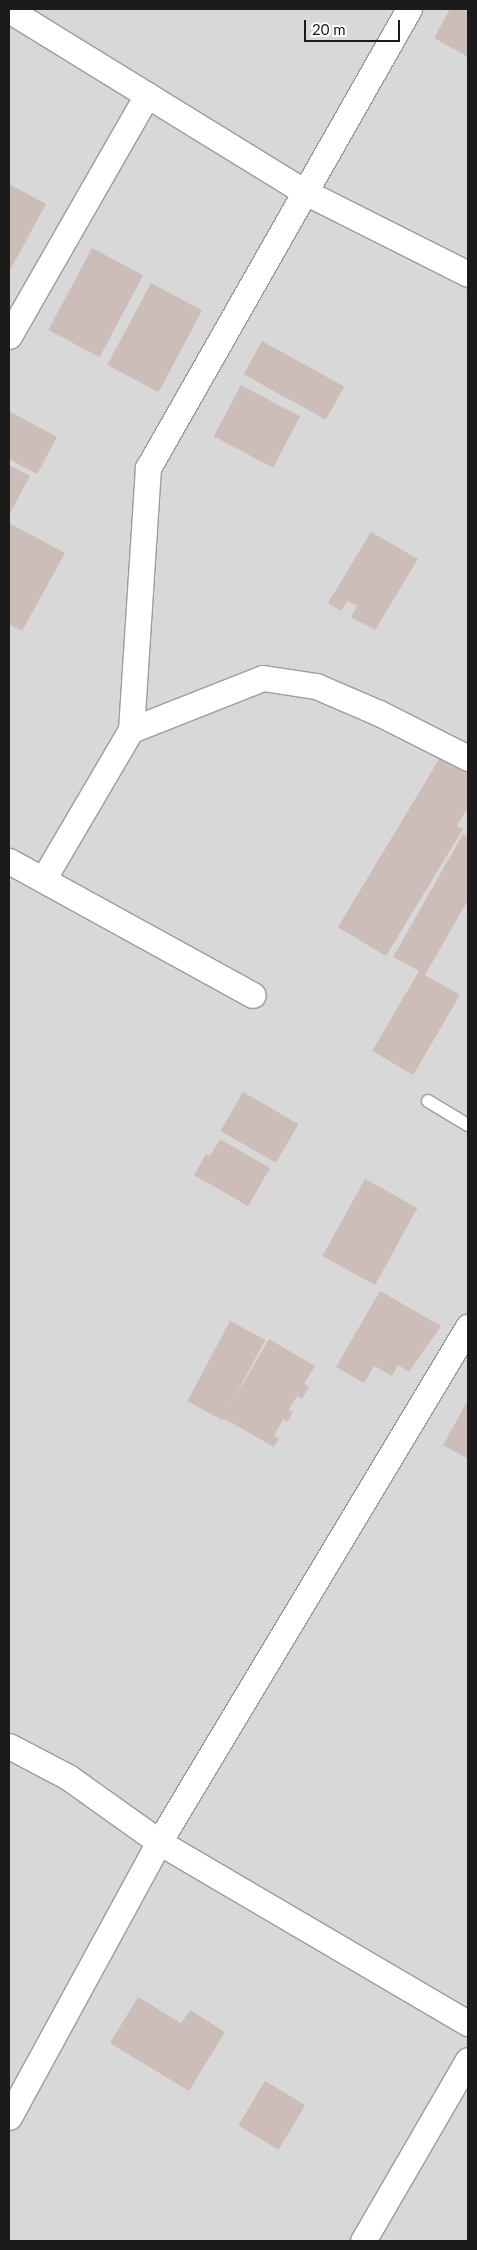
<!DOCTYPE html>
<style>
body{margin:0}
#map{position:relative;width:477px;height:2250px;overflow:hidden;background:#ede5e0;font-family:Lato,sans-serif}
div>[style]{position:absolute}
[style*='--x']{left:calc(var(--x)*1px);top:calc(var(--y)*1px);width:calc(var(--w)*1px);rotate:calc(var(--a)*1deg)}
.residential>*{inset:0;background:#d9d8d8;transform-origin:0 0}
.building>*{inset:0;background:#cdbdb9;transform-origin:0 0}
.roads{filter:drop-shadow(1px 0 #9c9c9c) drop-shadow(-1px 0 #9c9c9c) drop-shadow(0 1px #9c9c9c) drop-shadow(0 -1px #9c9c9c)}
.service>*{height:12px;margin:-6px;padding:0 6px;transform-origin:6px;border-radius:6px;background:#fff}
.minor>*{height:25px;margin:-12.5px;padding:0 12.5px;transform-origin:12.5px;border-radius:12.5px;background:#fff}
span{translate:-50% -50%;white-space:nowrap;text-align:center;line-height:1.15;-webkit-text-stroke:4px #fff;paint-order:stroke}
.frame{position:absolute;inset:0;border:10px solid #1b1b1b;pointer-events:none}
.scale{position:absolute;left:304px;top:20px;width:96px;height:22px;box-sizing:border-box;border:2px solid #1b1b1b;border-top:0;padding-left:6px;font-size:15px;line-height:18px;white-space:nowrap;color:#1b1b1b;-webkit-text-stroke:4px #fff;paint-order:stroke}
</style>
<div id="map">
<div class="residential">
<div style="left:9px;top:9px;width:459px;height:2232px"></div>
</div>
<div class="building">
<div style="clip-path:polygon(450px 9px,468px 11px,468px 57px,434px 38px)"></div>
<div style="clip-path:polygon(9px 184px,46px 204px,9px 272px)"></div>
<div style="left:92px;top:248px;width:58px;height:93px;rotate:28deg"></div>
<div style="left:151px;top:283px;width:58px;height:93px;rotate:28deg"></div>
<div style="left:262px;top:341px;width:94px;height:38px;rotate:29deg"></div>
<div style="left:241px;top:385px;width:67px;height:58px;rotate:28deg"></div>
<div style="clip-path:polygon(9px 411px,57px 437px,37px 474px,9px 459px)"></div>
<div style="clip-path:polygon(9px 465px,30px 476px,9px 515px)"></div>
<div style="clip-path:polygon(9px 523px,65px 553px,22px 631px,9px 624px)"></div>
<div style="clip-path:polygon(371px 532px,418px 559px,375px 630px,351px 617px,357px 606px,347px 601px,341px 611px,328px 603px)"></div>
<div style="clip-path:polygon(441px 756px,468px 772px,468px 807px,457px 826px,463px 829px,386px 956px,338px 927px)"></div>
<div style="clip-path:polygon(463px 834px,468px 837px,468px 900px,425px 975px,460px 995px,413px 1075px,372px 1051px,419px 971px,393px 957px)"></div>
<div style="left:243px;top:1092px;width:64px;height:45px;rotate:30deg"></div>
<div style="clip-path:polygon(220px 1139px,270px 1168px,248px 1206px,194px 1175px,206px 1154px,210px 1156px)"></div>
<div style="left:365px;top:1179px;width:60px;height:88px;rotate:29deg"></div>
<div style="clip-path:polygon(380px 1291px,441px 1326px,409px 1372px,398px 1365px,392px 1376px,374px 1366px,364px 1383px,336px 1367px)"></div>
<div style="left:230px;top:1321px;width:40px;height:91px;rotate:28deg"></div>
<div style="clip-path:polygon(269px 1339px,315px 1366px,304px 1384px,309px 1387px,302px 1399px,297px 1396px,289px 1410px,293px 1412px,287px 1422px,283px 1419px,274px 1436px,279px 1439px,274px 1447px,223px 1418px)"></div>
<div style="clip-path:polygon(468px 1400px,468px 1459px,443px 1445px)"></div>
<div style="clip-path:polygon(138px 1997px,181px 2023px,190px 2010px,225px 2032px,189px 2091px,110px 2043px)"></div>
<div style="left:265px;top:2081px;width:47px;height:52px;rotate:31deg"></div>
</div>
<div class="roads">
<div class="service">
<div style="--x:428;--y:1101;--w:47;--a:31"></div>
</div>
<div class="minor">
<div style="--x:9;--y:10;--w:347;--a:31.6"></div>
<div style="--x:305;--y:192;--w:182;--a:26.7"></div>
<div style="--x:9;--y:336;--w:278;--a:-60.2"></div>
<div style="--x:131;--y:730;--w:263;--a:-86.3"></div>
<div style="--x:148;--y:468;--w:528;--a:-60.38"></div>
<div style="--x:9;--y:861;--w:278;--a:28.8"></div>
<div style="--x:44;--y:878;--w:172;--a:-59.6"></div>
<div style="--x:131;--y:730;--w:142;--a:-21.5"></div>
<div style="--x:263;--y:678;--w:54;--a:8.6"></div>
<div style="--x:316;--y:686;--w:69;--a:23.2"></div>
<div style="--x:379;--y:713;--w:100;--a:26.8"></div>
<div style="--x:9;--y:1746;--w:67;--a:27.7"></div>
<div style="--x:68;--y:1777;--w:112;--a:35.5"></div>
<div style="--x:159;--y:1842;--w:358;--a:30.4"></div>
<div style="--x:9;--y:2117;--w:313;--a:-61.4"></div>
<div style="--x:159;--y:1842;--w:601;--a:-59.04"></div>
<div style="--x:363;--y:2241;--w:209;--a:-59.9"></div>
</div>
</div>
<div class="frame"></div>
<div class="scale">20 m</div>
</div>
